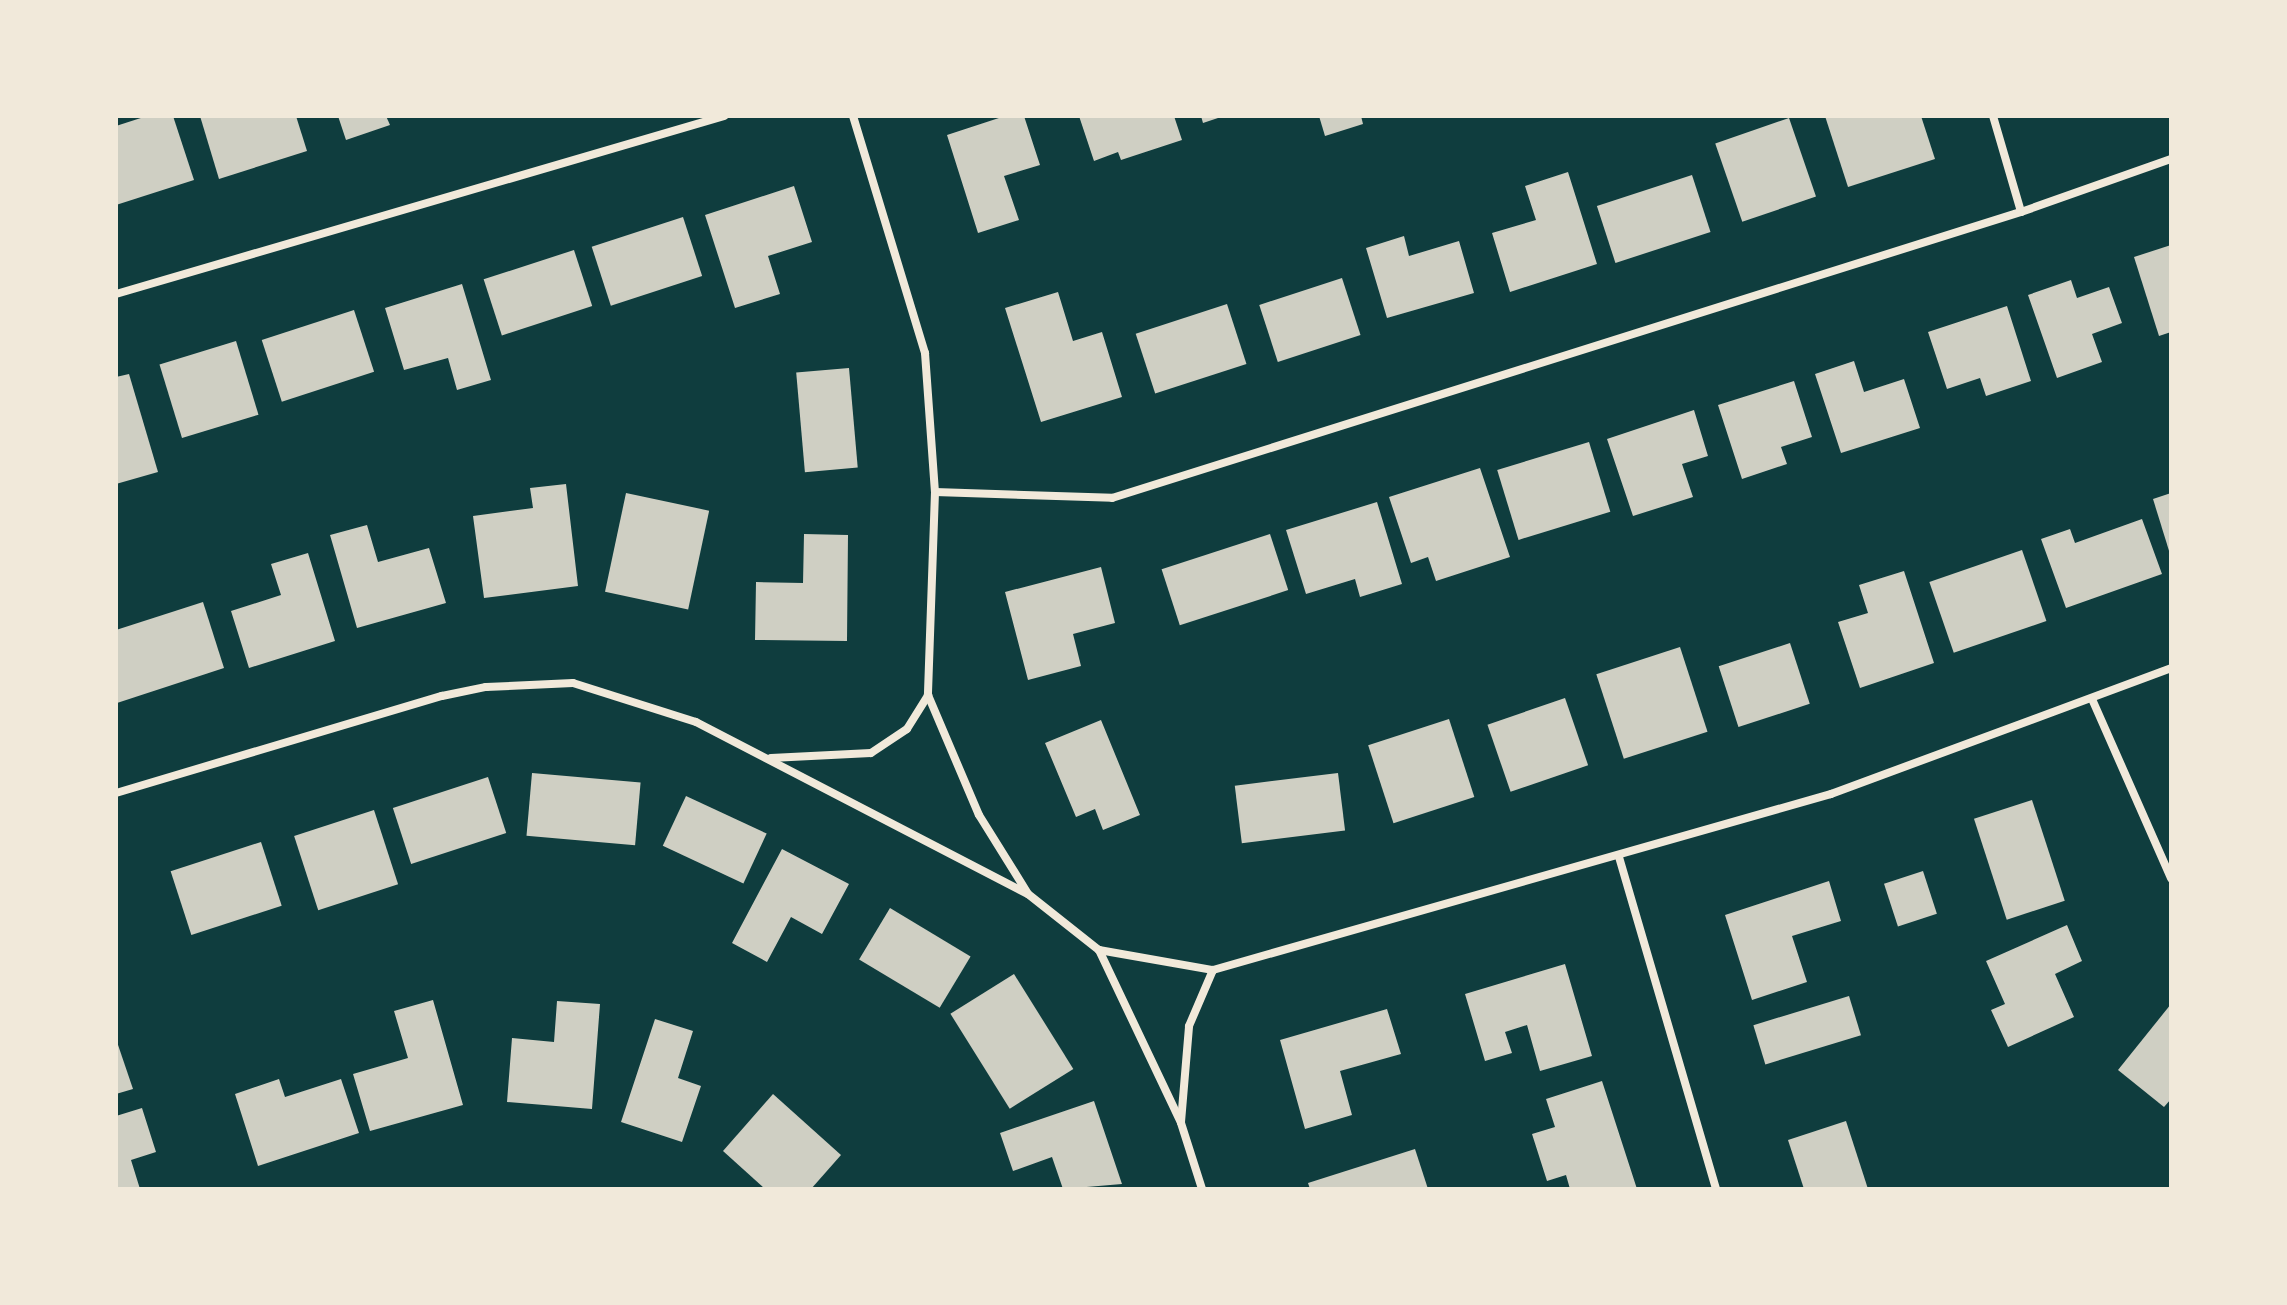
<!DOCTYPE html>
<style>
body{margin:0}
#map{position:relative;width:2287px;height:1305px;overflow:hidden;background:#0f3d3e;font-family:Cabin,sans-serif}
div>[style]{position:absolute}
[style*='--x']{left:calc(var(--x)*1px);top:calc(var(--y)*1px);width:calc(var(--w)*1px);rotate:calc(var(--a)*1deg)}
.building>*{inset:0;background:#cfcfc3;transform-origin:0 0}
.minor>*{height:8px;margin:-4px;padding:0 4px;transform-origin:4px;border-radius:4px;background:#f1e9da}
span{translate:-50% -50%;white-space:nowrap;text-align:center;line-height:1.15;-webkit-text-stroke:8px #f1e9da;paint-order:stroke}
.frame{position:absolute;inset:0;border:118px solid #f1e9da;pointer-events:none}
</style>
<div id="map">
<div class="building">
<div style="clip-path:polygon(147px 116px,173px 116px,194px 180px,116px 205px,116px 126px)"></div>
<div style="clip-path:polygon(200px 116px,296px 116px,307px 151px,219px 179px)"></div>
<div style="clip-path:polygon(338px 116px,386px 116px,390px 125px,346px 140px)"></div>
<div style="clip-path:polygon(1005px 116px,1024px 116px,1040px 165px,1004px 176px,1019px 220px,978px 233px,947px 135px)"></div>
<div style="clip-path:polygon(1079px 116px,1174px 116px,1182px 140px,1121px 160px,1118px 152px,1094px 161px)"></div>
<div style="clip-path:polygon(1201px 116px,1221px 116px,1221px 117px,1203px 123px)"></div>
<div style="clip-path:polygon(1319px 116px,1361px 116px,1363px 124px,1325px 136px)"></div>
<div style="clip-path:polygon(1825px 116px,1921px 116px,1935px 159px,1848px 187px)"></div>
<div style="left:1789px;top:118px;width:83px;height:78px;rotate:71deg"></div>
<div style="clip-path:polygon(1568px 172px,1597px 264px,1510px 292px,1492px 233px,1536px 220px,1525px 186px)"></div>
<div style="left:1692px;top:175px;width:60px;height:100px;rotate:72deg"></div>
<div style="clip-path:polygon(794px 186px,812px 242px,768px 256px,780px 294px,735px 308px,705px 215px)"></div>
<div style="left:683px;top:217px;width:62px;height:96px;rotate:72deg"></div>
<div style="clip-path:polygon(1404px 236px,1409px 256px,1459px 241px,1474px 293px,1387px 318px,1366px 248px)"></div>
<div style="clip-path:polygon(2171px 245px,2171px 332px,2159px 336px,2134px 257px)"></div>
<div style="left:574px;top:250px;width:59px;height:95px;rotate:72deg"></div>
<div style="left:1342px;top:278px;width:60px;height:87px;rotate:72deg"></div>
<div style="clip-path:polygon(2071px 280px,2077px 298px,2109px 287px,2122px 323px,2092px 334px,2102px 362px,2057px 378px,2028px 295px)"></div>
<div style="clip-path:polygon(462px 284px,491px 380px,457px 390px,448px 358px,404px 370px,385px 308px)"></div>
<div style="clip-path:polygon(1058px 292px,1073px 341px,1102px 332px,1122px 397px,1041px 422px,1005px 308px)"></div>
<div style="left:1227px;top:304px;width:63px;height:96px;rotate:72deg"></div>
<div style="clip-path:polygon(2007px 306px,2031px 381px,1986px 396px,1980px 378px,1947px 389px,1928px 332px)"></div>
<div style="left:354px;top:310px;width:65px;height:97px;rotate:72deg"></div>
<div style="left:236px;top:341px;width:77px;height:80px;rotate:73deg"></div>
<div style="clip-path:polygon(1854px 361px,1864px 392px,1904px 379px,1920px 428px,1841px 453px,1815px 374px)"></div>
<div style="left:849px;top:368px;width:100px;height:53px;rotate:85deg"></div>
<div style="clip-path:polygon(129px 374px,158px 472px,116px 484px,116px 377px)"></div>
<div style="clip-path:polygon(1794px 381px,1812px 437px,1781px 447px,1787px 464px,1742px 479px,1718px 405px)"></div>
<div style="clip-path:polygon(1694px 410px,1708px 456px,1682px 464px,1693px 497px,1633px 516px,1607px 439px)"></div>
<div style="left:1589px;top:442px;width:73px;height:96px;rotate:73deg"></div>
<div style="clip-path:polygon(1480px 468px,1510px 557px,1436px 581px,1428px 557px,1411px 563px,1389px 497px)"></div>
<div style="clip-path:polygon(566px 484px,578px 586px,484px 598px,473px 516px,533px 508px,530px 488px)"></div>
<div style="left:626px;top:493px;width:85px;height:101px;rotate:12deg"></div>
<div style="clip-path:polygon(2171px 493px,2171px 554px,2170px 554px,2153px 499px)"></div>
<div style="clip-path:polygon(1377px 502px,1402px 584px,1360px 597px,1355px 579px,1306px 594px,1286px 530px)"></div>
<div style="clip-path:polygon(2142px 519px,2162px 574px,2066px 608px,2041px 539px,2070px 529px,2075px 543px)"></div>
<div style="clip-path:polygon(367px 525px,378px 562px,429px 548px,446px 603px,357px 628px,330px 535px)"></div>
<div style="clip-path:polygon(804px 534px,848px 535px,847px 641px,755px 640px,756px 582px,803px 583px)"></div>
<div style="left:1270px;top:534px;width:59px;height:114px;rotate:72deg"></div>
<div style="left:2022px;top:550px;width:75px;height:98px;rotate:71deg"></div>
<div style="clip-path:polygon(308px 553px,335px 641px,249px 668px,231px 611px,281px 595px,271px 564px)"></div>
<div style="clip-path:polygon(1101px 567px,1115px 623px,1073px 634px,1081px 666px,1028px 680px,1005px 592px)"></div>
<div style="clip-path:polygon(1904px 571px,1934px 663px,1860px 688px,1838px 622px,1868px 613px,1859px 585px)"></div>
<div style="clip-path:polygon(203px 602px,224px 668px,117px 703px,116px 630px)"></div>
<div style="left:1790px;top:643px;width:64px;height:75px;rotate:72deg"></div>
<div style="left:1680px;top:647px;width:89px;height:88px;rotate:72deg"></div>
<div style="left:1565px;top:698px;width:71px;height:82px;rotate:71deg"></div>
<div style="left:1449px;top:719px;width:82px;height:85px;rotate:72deg"></div>
<div style="clip-path:polygon(1101px 720px,1140px 815px,1103px 830px,1095px 809px,1076px 817px,1045px 743px)"></div>
<div style="left:532px;top:773px;width:109px;height:63px;rotate:5deg"></div>
<div style="left:1338px;top:773px;width:58px;height:104px;rotate:83deg"></div>
<div style="left:488px;top:777px;width:59px;height:100px;rotate:72deg"></div>
<div style="left:686px;top:796px;width:89px;height:55px;rotate:25deg"></div>
<div style="left:2032px;top:800px;width:106px;height:61px;rotate:72deg"></div>
<div style="left:374px;top:810px;width:78px;height:84px;rotate:72deg"></div>
<div style="left:261px;top:842px;width:67px;height:95px;rotate:72deg"></div>
<div style="clip-path:polygon(782px 849px,849px 884px,822px 934px,791px 917px,767px 962px,732px 943px)"></div>
<div style="left:1923px;top:871px;width:45px;height:41px;rotate:72deg"></div>
<div style="clip-path:polygon(1829px 881px,1841px 921px,1792px 936px,1807px 982px,1752px 1000px,1725px 915px)"></div>
<div style="left:890px;top:908px;width:94px;height:60px;rotate:31deg"></div>
<div style="clip-path:polygon(2067px 925px,2082px 961px,2055px 974px,2074px 1017px,2008px 1047px,1991px 1010px,2005px 1004px,1986px 961px)"></div>
<div style="clip-path:polygon(1565px 964px,1592px 1056px,1540px 1071px,1527px 1025px,1505px 1032px,1512px 1053px,1485px 1061px,1465px 994px)"></div>
<div style="left:1014px;top:974px;width:112px;height:75px;rotate:58deg"></div>
<div style="left:1849px;top:996px;width:41px;height:100px;rotate:73deg"></div>
<div style="clip-path:polygon(433px 1000px,463px 1105px,370px 1131px,353px 1074px,408px 1058px,394px 1011px)"></div>
<div style="clip-path:polygon(557px 1001px,600px 1004px,592px 1109px,507px 1102px,512px 1038px,554px 1042px)"></div>
<div style="clip-path:polygon(2171px 1004px,2171px 1099px,2164px 1107px,2118px 1070px)"></div>
<div style="clip-path:polygon(1387px 1009px,1401px 1054px,1340px 1071px,1352px 1115px,1305px 1129px,1280px 1040px)"></div>
<div style="clip-path:polygon(655px 1019px,693px 1031px,678px 1078px,701px 1086px,682px 1142px,621px 1122px)"></div>
<div style="clip-path:polygon(116px 1039px,133px 1089px,116px 1094px)"></div>
<div style="clip-path:polygon(279px 1079px,285px 1097px,341px 1079px,359px 1133px,258px 1166px,235px 1094px)"></div>
<div style="clip-path:polygon(1602px 1081px,1637px 1189px,1570px 1189px,1566px 1175px,1547px 1181px,1532px 1134px,1555px 1127px,1546px 1099px)"></div>
<div style="clip-path:polygon(773px 1094px,841px 1155px,811px 1189px,765px 1189px,723px 1151px)"></div>
<div style="clip-path:polygon(1094px 1101px,1122px 1184px,1063px 1189px,1052px 1157px,1013px 1171px,1000px 1133px)"></div>
<div style="clip-path:polygon(142px 1108px,156px 1152px,131px 1160px,140px 1189px,116px 1189px,116px 1116px)"></div>
<div style="clip-path:polygon(1846px 1121px,1868px 1189px,1804px 1189px,1788px 1140px)"></div>
<div style="clip-path:polygon(1415px 1149px,1428px 1189px,1310px 1189px,1308px 1183px)"></div>
</div>
<div class="minor">
<div style="--x:853;--y:116;--w:248;--a:73.1"></div>
<div style="--x:925;--y:353;--w:139;--a:85.9"></div>
<div style="--x:935;--y:492;--w:203;--a:92"></div>
<div style="--x:928;--y:695;--w:130;--a:67"></div>
<div style="--x:979;--y:815;--w:91;--a:58.1"></div>
<div style="--x:1993;--y:116;--w:100;--a:73.7"></div>
<div style="--x:116;--y:294;--w:634;--a:-16.32"></div>
<div style="--x:935;--y:492;--w:177;--a:1.9"></div>
<div style="--x:1112;--y:498;--w:953;--a:-17.47"></div>
<div style="--x:2021;--y:212;--w:159;--a:-19.5"></div>
<div style="--x:2092;--y:699;--w:196;--a:66.2"></div>
<div style="--x:771;--y:758;--w:100;--a:-2.9"></div>
<div style="--x:871;--y:753;--w:43;--a:-33.7"></div>
<div style="--x:907;--y:729;--w:40;--a:-58"></div>
<div style="--x:116;--y:793;--w:340;--a:-16.6"></div>
<div style="--x:442;--y:696;--w:45;--a:-11.6"></div>
<div style="--x:486;--y:687;--w:87;--a:-2.6"></div>
<div style="--x:573;--y:683;--w:129;--a:17.6"></div>
<div style="--x:696;--y:722;--w:374;--a:27.4"></div>
<div style="--x:1028;--y:894;--w:90;--a:38.3"></div>
<div style="--x:1099;--y:950;--w:116;--a:10"></div>
<div style="--x:1213;--y:970;--w:643;--a:-15.9"></div>
<div style="--x:1831;--y:794;--w:363;--a:-20.3"></div>
<div style="--x:1619;--y:857;--w:346;--a:73.7"></div>
<div style="--x:1099;--y:950;--w:191;--a:64.6"></div>
<div style="--x:1181;--y:1123;--w:69;--a:72.3"></div>
<div style="--x:1181;--y:1122;--w:96;--a:-85.2"></div>
<div style="--x:1189;--y:1026;--w:61;--a:-66.8"></div>
</div>
<div class="frame"></div>
</div>
